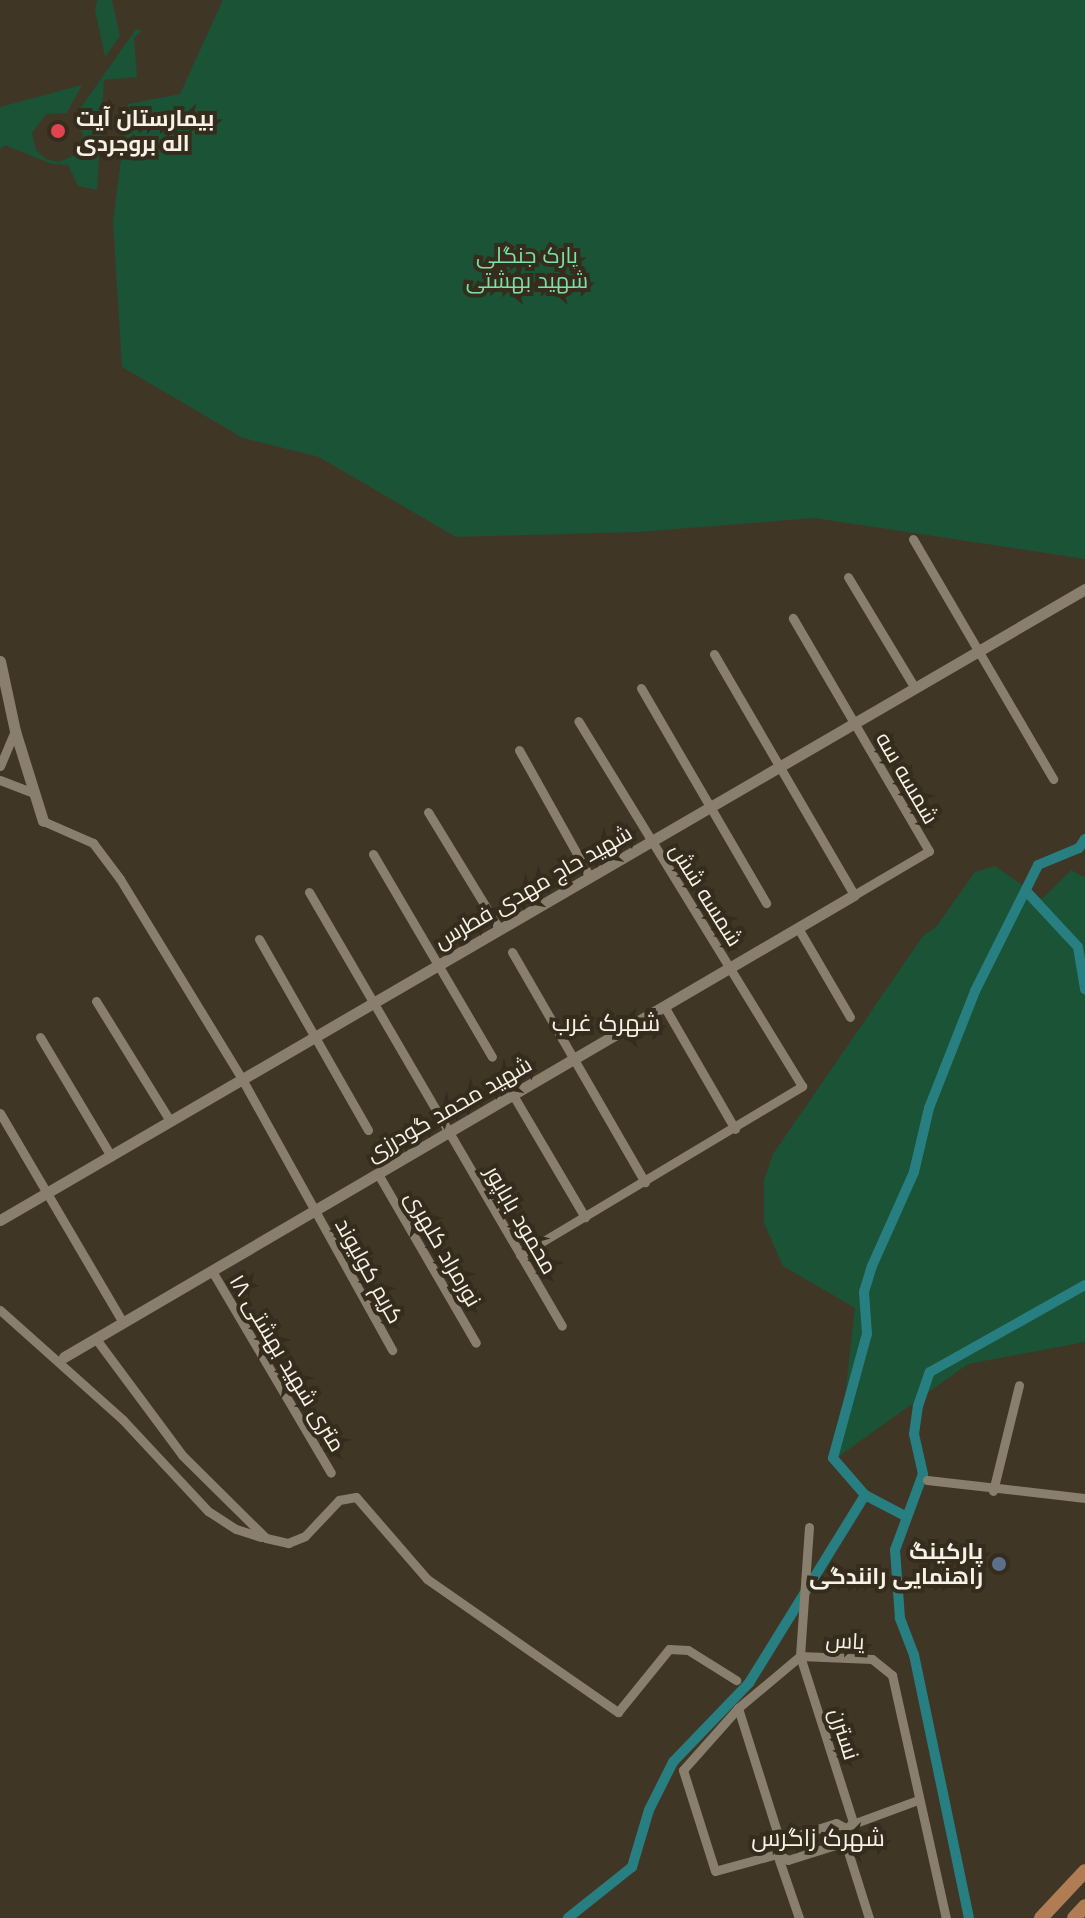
<!DOCTYPE html>
<meta charset="utf-8">
<style>
body{margin:0}
#map{position:relative;width:1085px;height:1918px;overflow:hidden;background:#403626;font-family:Arial,Cairo,sans-serif}
div>[style]{position:absolute}
[style*='--x']{left:calc(var(--x)*1px);top:calc(var(--y)*1px);width:calc(var(--w)*1px);rotate:calc(var(--a)*1deg)}
.green>*{inset:0;background:#1a5335}
.canal>*{height:10px;margin:-5px;padding:0 5px;transform-origin:5px;border-radius:5px;background:#287f81}
.minor>*{height:9px;margin:-4.5px;padding:0 4.5px;transform-origin:4.5px;border-radius:4.5px;background:#8a7f6d}
.tertiary>*{height:11px;margin:-5.5px;padding:0 5.5px;transform-origin:5.5px;border-radius:5.5px;background:#8a7f6d}
.trunk>*{height:14px;margin:-7px;padding:0 7px;transform-origin:7px;border-radius:7px;background:#b07c54}
.dots>*{width:22px;height:22px;translate:-50% -50%;box-sizing:border-box;border:4px solid #362c1d;border-radius:50%}
span{translate:-50% -50%;white-space:nowrap;text-align:center;line-height:1.15;-webkit-text-stroke:8px #362c1d;paint-order:stroke}
.poi-label{font-size:22px;color:#f7f1e7;font-weight:700}
.left{translate:0 -50%;text-align:left}
.right{translate:-100% -50%;text-align:right}
.park-label{font-size:22px;color:#79e2a6}
.street-label{font-size:22px;color:#f7f1e7}
.neighbourhood-label{font-size:24px;color:#f7f1e7}
</style>
<div id="map">
<div class="green">
<div style="clip-path:polygon(97px 0,112px 0,120px 36px,105px 57px,95px 10px)"></div>
<div style="clip-path:polygon(223px 0,1085px 0,1085px 559px,814px 518px,638px 532px,456px 537px,319px 457px,243px 438px,122px 367px,113px 222px,128px 104px,180px 94px)"></div>
<div style="clip-path:polygon(136px 29px,142px 31px,134px 38px,137px 77px,104px 80px,97px 190px,78px 186px,68px 165px,52px 164px,5px 145px,0 149px,0 107px,82px 85px,67px 113px,46px 114px,32px 133px,36px 150px,46px 159px,59px 162px,75px 155px,83px 135px,74px 117px)"></div>
<div style="clip-path:polygon(995px 866px,1042px 899px,1071px 870px,1085px 878px,1085px 1342px,968px 1364px,838px 1457px,855px 1308px,783px 1266px,764px 1223px,764px 1180px,773px 1154px,923px 936px,936px 927px,975px 872px)"></div>
</div>
<div class="canal">
<div style="--x:1026;--y:891;--w:76;--a:47.1"></div>
<div style="--x:1078;--y:947;--w:43;--a:80.5"></div>
<div style="--x:865;--y:1495;--w:45;--a:27.7"></div>
<div style="--x:568;--y:1918;--w:82;--a:-38.6"></div>
<div style="--x:632;--y:1867;--w:59;--a:-73.4"></div>
<div style="--x:649;--y:1810;--w:54;--a:-63.4"></div>
<div style="--x:673;--y:1762;--w:110;--a:-46.1"></div>
<div style="--x:749;--y:1683;--w:221;--a:-58.3"></div>
<div style="--x:865;--y:1495;--w:49;--a:-130.9"></div>
<div style="--x:833;--y:1458;--w:129;--a:-74.7"></div>
<div style="--x:867;--y:1334;--w:42;--a:-94.1"></div>
<div style="--x:864;--y:1292;--w:27;--a:-73"></div>
<div style="--x:872;--y:1266;--w:103;--a:-65.9"></div>
<div style="--x:914;--y:1172;--w:66;--a:-76.8"></div>
<div style="--x:929;--y:1108;--w:126;--a:-68.5"></div>
<div style="--x:975;--y:991;--w:141;--a:-63.4"></div>
<div style="--x:1038;--y:865;--w:44;--a:-22.5"></div>
<div style="--x:1079;--y:848;--w:11;--a:-56"></div>
<div style="--x:969;--y:1918;--w:269;--a:-101.8"></div>
<div style="--x:914;--y:1655;--w:40;--a:-111"></div>
<div style="--x:900;--y:1618;--w:68;--a:-94.2"></div>
<div style="--x:895;--y:1550;--w:81;--a:-69.8"></div>
<div style="--x:923;--y:1474;--w:41;--a:-102.7"></div>
<div style="--x:914;--y:1434;--w:28;--a:-82"></div>
<div style="--x:918;--y:1406;--w:36;--a:-71"></div>
<div style="--x:930;--y:1372;--w:178;--a:-29.3"></div>
</div>
<div class="minor">
<div style="--x:913;--y:539;--w:278;--a:59.7"></div>
<div style="--x:848;--y:577;--w:130;--a:58.9"></div>
<div style="--x:714;--y:654;--w:279;--a:59.8"></div>
<div style="--x:854;--y:895;--w:87;--a:-30.4"></div>
<div style="--x:929;--y:851;--w:270;--a:-120.3"></div>
<div style="--x:641;--y:688;--w:249;--a:59.8"></div>
<div style="--x:519;--y:750;--w:145;--a:60.8"></div>
<div style="--x:0;--y:766;--w:38;--a:-67"></div>
<div style="--x:0;--y:780;--w:34;--a:21"></div>
<div style="--x:428;--y:812;--w:138;--a:58.6"></div>
<div style="--x:43;--y:821;--w:55;--a:23.7"></div>
<div style="--x:93;--y:843;--w:45;--a:53.1"></div>
<div style="--x:120;--y:879;--w:234;--a:58.6"></div>
<div style="--x:242;--y:1079;--w:310;--a:61"></div>
<div style="--x:373;--y:854;--w:235;--a:59.6"></div>
<div style="--x:309;--y:892;--w:502;--a:59.76"></div>
<div style="--x:798;--y:928;--w:103;--a:59.7"></div>
<div style="--x:259;--y:939;--w:220;--a:60.3"></div>
<div style="--x:512;--y:952;--w:266;--a:60"></div>
<div style="--x:96;--y:1001;--w:141;--a:58.3"></div>
<div style="--x:664;--y:1006;--w:142;--a:60"></div>
<div style="--x:40;--y:1037;--w:139;--a:59.2"></div>
<div style="--x:513;--y:1095;--w:142;--a:59.5"></div>
<div style="--x:0;--y:1113;--w:243;--a:59.6"></div>
<div style="--x:378;--y:1174;--w:195;--a:59.9"></div>
<div style="--x:520;--y:1255;--w:329;--a:-30.9"></div>
<div style="--x:802;--y:1086;--w:428;--a:-121.5"></div>
<div style="--x:212;--y:1271;--w:234;--a:59.5"></div>
<div style="--x:0;--y:1310;--w:165;--a:41.8"></div>
<div style="--x:123;--y:1420;--w:125;--a:47"></div>
<div style="--x:208;--y:1511;--w:33;--a:33"></div>
<div style="--x:236;--y:1529;--w:26;--a:18"></div>
<div style="--x:96;--y:1339;--w:144;--a:53.4"></div>
<div style="--x:182;--y:1455;--w:118;--a:44.7"></div>
<div style="--x:266;--y:1538;--w:23;--a:13"></div>
<div style="--x:288;--y:1543;--w:18;--a:-22"></div>
<div style="--x:305;--y:1536;--w:50;--a:-46.6"></div>
<div style="--x:339;--y:1500;--w:17;--a:-10"></div>
<div style="--x:356;--y:1497;--w:108;--a:49.1"></div>
<div style="--x:427;--y:1579;--w:233;--a:34.9"></div>
<div style="--x:618;--y:1712;--w:81;--a:-51"></div>
<div style="--x:669;--y:1649;--w:19;--a:3"></div>
<div style="--x:688;--y:1650;--w:57;--a:32"></div>
<div style="--x:927;--y:1480;--w:159;--a:6.5"></div>
<div style="--x:993;--y:1491;--w:109;--a:-76.2"></div>
<div style="--x:809;--y:1527;--w:129;--a:94"></div>
<div style="--x:800;--y:1656;--w:174;--a:72.3"></div>
<div style="--x:738;--y:1708;--w:139;--a:72.5"></div>
<div style="--x:836;--y:1823;--w:11;--a:27"></div>
<div style="--x:846;--y:1828;--w:14;--a:94"></div>
<div style="--x:845;--y:1842;--w:60;--a:162.5"></div>
<div style="--x:788;--y:1860;--w:13;--a:-151"></div>
<div style="--x:777;--y:1854;--w:13;--a:-77"></div>
<div style="--x:780;--y:1841;--w:59;--a:-17.8"></div>
<div style="--x:850;--y:1825;--w:72;--a:-20.2"></div>
<div style="--x:845;--y:1842;--w:80;--a:72.5"></div>
<div style="--x:799;--y:1918;--w:68;--a:-109"></div>
<div style="--x:777;--y:1854;--w:64;--a:164.7"></div>
<div style="--x:715;--y:1871;--w:106;--a:-107.6"></div>
<div style="--x:683;--y:1770;--w:83;--a:-48.4"></div>
<div style="--x:738;--y:1708;--w:81;--a:-40"></div>
<div style="--x:800;--y:1656;--w:72;--a:2.4"></div>
<div style="--x:872;--y:1659;--w:26;--a:39"></div>
<div style="--x:892;--y:1675;--w:249;--a:77.5"></div>
</div>
<div class="tertiary">
<div style="--x:0;--y:661;--w:72;--a:77.9"></div>
<div style="--x:15;--y:731;--w:94;--a:72.7"></div>
<div style="--x:0;--y:1220;--w:1255;--a:-30.18"></div>
<div style="--x:64;--y:1357;--w:915;--a:-30.32"></div>
</div>
<div class="trunk">
<div style="--x:1041;--y:1918;--w:64;--a:-46.9"></div>
<div style="--x:1074;--y:1918;--w:16;--a:-47"></div>
</div>
<div class="dots">
<div style="left:58px;top:131px;background:#e0444e"></div>
<div style="left:999px;top:1564px;background:#5c6f8a"></div>
</div>
<div class="poi-label">
<span class="left" style="left:76px;top:131px">بیمارستان آیت<br>اله بروجردی</span>
<span class="right" style="left:983px;top:1564px">پارکینگ<br>راهنمایی رانندگی</span>
</div>
<div class="park-label">
<span style="left:527px;top:268px">پارک جنگلی<br>شهید بهشتی</span>
</div>
<div class="street-label">
<span style="left:907px;top:778px;rotate:60deg">شمسه سه</span>
<span style="left:533px;top:887px;rotate:-30deg">شهید حاج مهدی فطرس</span>
<span style="left:706px;top:895px;rotate:58deg">شمسه شش</span>
<span style="left:449px;top:1109px;rotate:-30deg">شهید محمد گودرزی</span>
<span style="left:521px;top:1220px;rotate:60deg">محمود باباپور</span>
<span style="left:443px;top:1249px;rotate:60deg">نورمراد کلهری</span>
<span style="left:369px;top:1271px;rotate:61deg">کریم کولیوند</span>
<span style="left:287px;top:1363px;rotate:59deg">۱۸ متری شهید بهشتی</span>
<span style="left:845px;top:1641px;rotate:3deg">یاس</span>
<span style="left:844px;top:1734px;rotate:72deg">نسترن</span>
</div>
<div class="neighbourhood-label">
<span style="left:606px;top:1023px">شهرک غرب</span>
<span style="left:818px;top:1838px">شهرک زاگرس</span>
</div>
</div>
